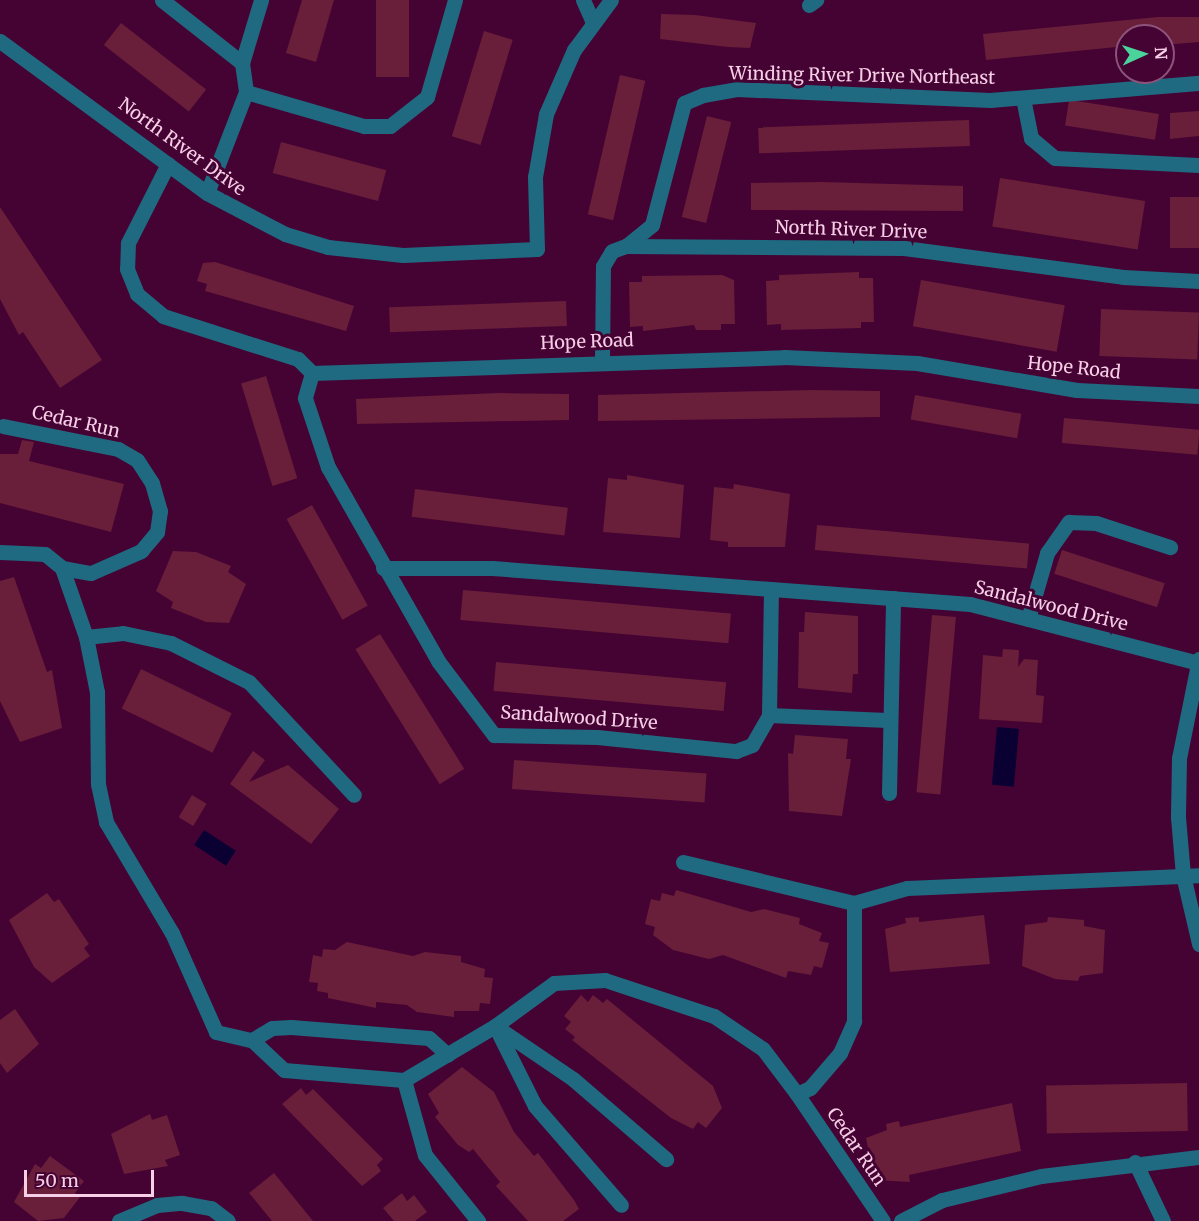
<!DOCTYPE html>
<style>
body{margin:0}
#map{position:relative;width:1199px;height:1221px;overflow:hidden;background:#450334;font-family:Merriweather,serif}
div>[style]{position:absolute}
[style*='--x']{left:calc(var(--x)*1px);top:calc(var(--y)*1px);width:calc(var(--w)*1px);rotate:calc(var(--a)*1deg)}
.water>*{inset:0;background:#0b0032;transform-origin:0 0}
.building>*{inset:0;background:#691e39;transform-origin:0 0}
.minor>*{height:15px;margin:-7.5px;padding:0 7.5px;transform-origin:7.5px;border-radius:7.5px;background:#1f6a80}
span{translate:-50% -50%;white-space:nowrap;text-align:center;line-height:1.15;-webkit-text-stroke:6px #450334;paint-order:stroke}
.street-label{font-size:18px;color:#f6cee5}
.north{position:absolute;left:1115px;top:24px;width:60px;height:60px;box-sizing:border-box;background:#450334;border:2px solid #8c547b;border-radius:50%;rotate:87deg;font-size:16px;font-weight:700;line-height:24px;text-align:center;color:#f6cee5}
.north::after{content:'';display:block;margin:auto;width:21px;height:27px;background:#4ad49c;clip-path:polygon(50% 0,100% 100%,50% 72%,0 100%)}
.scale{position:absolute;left:24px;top:1170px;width:130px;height:27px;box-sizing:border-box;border:3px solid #f6cee5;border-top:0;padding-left:8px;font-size:18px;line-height:21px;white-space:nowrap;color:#f6cee5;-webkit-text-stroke:4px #450334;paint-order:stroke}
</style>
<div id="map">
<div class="water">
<div style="left:997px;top:727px;width:22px;height:58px;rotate:5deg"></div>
<div style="left:204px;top:830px;width:38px;height:18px;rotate:33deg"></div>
</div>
<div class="building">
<div style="clip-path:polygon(302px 0,334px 0,316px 62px,286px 53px)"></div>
<div style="left:376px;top:0;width:33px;height:77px"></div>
<div style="clip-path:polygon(661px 14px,695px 15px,756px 23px,750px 48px,728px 47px,660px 39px)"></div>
<div style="clip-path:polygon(1158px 17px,1199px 17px,1199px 42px,1163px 45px,1163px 36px,1127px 36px,1127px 46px,986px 60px,983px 34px)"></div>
<div style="left:121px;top:23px;width:108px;height:28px;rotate:38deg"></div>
<div style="left:484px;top:31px;width:30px;height:110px;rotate:17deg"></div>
<div style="left:620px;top:75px;width:26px;height:143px;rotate:13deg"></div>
<div style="clip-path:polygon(1199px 111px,1199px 136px,1170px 139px,1170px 113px)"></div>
<div style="left:1159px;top:114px;width:26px;height:91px;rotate:99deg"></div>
<div style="left:707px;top:116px;width:25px;height:104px;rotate:14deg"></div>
<div style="left:969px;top:120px;width:26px;height:211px;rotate:88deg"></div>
<div style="left:281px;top:142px;width:109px;height:32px;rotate:15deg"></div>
<div style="left:1000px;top:178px;width:147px;height:49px;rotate:9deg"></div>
<div style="clip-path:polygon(823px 182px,963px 186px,963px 211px,751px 210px,751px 183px)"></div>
<div style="left:1199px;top:197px;width:51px;height:29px;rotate:90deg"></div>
<div style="clip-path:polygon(0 207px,102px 360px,60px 388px,23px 332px,19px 335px,0 299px)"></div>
<div style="clip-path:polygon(215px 262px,354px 306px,346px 331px,205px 291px,207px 284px,197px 281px,203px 263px)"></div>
<div style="clip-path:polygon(859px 272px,859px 278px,873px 278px,874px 322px,861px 322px,861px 328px,781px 330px,781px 324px,767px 325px,766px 281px,779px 280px,779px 275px)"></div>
<div style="clip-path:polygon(722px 275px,734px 280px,735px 324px,721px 324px,721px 330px,696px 330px,694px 325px,643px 331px,643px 326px,630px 327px,629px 282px,642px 282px,642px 276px)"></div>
<div style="left:921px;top:280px;width:146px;height:47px;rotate:10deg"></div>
<div style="left:566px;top:301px;width:25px;height:177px;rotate:88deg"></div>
<div style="left:1101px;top:309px;width:98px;height:47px;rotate:2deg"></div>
<div style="left:266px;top:376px;width:107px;height:26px;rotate:73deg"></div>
<div style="clip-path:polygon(811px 390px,880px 391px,880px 417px,598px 421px,598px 395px)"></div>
<div style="clip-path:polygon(498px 393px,569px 394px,569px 420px,357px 424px,356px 399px)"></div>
<div style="left:915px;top:395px;width:108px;height:25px;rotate:10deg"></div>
<div style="left:1064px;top:418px;width:136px;height:25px;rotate:5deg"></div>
<div style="clip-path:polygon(22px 440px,34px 442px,29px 461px,124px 484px,111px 532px,0 503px,0 454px,18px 454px)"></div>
<div style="clip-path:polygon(627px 475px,684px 485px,680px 538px,603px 532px,608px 478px,627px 480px)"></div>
<div style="clip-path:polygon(734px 484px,790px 494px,785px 547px,728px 547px,728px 542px,710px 540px,714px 487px,733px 489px)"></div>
<div style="left:415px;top:489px;width:154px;height:28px;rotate:7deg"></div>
<div style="left:312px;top:505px;width:115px;height:29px;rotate:61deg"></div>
<div style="left:817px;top:525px;width:213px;height:25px;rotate:5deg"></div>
<div style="left:1062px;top:550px;width:108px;height:25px;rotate:18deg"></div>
<div style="clip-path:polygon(173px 551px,196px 552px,231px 566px,228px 572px,246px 584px,229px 623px,206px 622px,171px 608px,173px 602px,156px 591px)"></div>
<div style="clip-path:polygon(14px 577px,47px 672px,52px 670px,62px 728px,20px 742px,0 701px,0 581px)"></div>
<div style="left:463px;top:590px;width:269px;height:30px;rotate:5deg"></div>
<div style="clip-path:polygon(805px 612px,858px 616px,858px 674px,853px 674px,852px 693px,798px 688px,799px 632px,804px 632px)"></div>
<div style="left:932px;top:615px;width:24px;height:178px;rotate:5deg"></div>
<div style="left:380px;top:634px;width:159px;height:29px;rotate:58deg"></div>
<div style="clip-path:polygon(1003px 649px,1019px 650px,1018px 667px,1024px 659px,1038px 660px,1036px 695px,1044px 696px,1042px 723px,979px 719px,983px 655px,1002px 657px)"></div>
<div style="left:496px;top:662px;width:231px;height:29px;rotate:5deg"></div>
<div style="left:141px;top:669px;width:101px;height:44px;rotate:26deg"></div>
<div style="clip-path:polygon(795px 735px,848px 739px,846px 759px,851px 759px,842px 816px,789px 811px,788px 753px,793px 754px)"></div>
<div style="clip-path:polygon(253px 751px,265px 760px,249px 782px,288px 765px,339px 809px,311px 844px,230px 784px)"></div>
<div style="left:514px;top:760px;width:193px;height:29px;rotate:4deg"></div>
<div style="left:192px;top:795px;width:17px;height:26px;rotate:31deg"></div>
<div style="clip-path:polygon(676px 890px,751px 912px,764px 909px,800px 918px,799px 924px,822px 933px,819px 941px,829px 943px,822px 968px,814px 966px,811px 975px,788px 971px,786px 978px,723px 955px,709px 959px,673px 950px,653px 935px,655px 927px,645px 924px,651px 899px,660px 901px,662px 893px,674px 896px)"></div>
<div style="clip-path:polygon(47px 893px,54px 902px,59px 899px,89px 944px,84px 948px,90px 956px,52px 983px,34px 967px,9px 920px)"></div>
<div style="clip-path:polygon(984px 915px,990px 964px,890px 972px,885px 929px,906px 923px,905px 918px,919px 917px,919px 922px)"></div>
<div style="clip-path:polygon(1048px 917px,1084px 920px,1084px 926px,1105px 930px,1103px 973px,1080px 976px,1078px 981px,1055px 979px,1022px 966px,1025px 925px,1047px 922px)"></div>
<div style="clip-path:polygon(347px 942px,413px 956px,425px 952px,461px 956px,461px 962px,485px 969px,484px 977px,493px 978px,490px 1004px,480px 1003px,479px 1011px,454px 1011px,454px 1017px,417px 1012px,407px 1005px,376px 1002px,376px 1008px,328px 998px,328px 993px,317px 991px,318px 983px,309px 982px,313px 955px,322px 957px,323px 949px,335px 950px)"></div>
<div style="clip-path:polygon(581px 995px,588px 1002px,593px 995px,603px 1003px,607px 999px,713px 1086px,722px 1108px,706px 1128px,698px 1122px,693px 1129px,671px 1118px,572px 1040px,575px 1037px,565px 1029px,571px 1022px,564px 1016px)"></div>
<div style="clip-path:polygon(15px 1009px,39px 1044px,7px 1073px,0 1063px,0 1020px)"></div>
<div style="clip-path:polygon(462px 1067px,494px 1092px,514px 1132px,534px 1156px,538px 1153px,574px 1200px,579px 1209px,563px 1221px,528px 1221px,496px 1186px,500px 1182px,473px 1149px,469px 1152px,458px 1145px,435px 1117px,439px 1113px,428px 1094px)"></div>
<div style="left:1187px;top:1083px;width:48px;height:141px;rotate:89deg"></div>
<div style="clip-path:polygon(301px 1088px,306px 1095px,313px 1089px,383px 1159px,377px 1165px,381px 1171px,362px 1186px,282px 1104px)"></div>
<div style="clip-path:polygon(1012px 1103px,1021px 1151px,909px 1175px,910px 1182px,875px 1180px,866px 1138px,887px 1130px,886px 1124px,899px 1121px,900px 1127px)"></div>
<div style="clip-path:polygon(150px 1114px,152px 1120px,167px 1115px,180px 1155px,165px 1160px,168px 1166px,124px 1174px,111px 1134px)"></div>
<div style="clip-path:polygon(50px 1156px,84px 1181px,75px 1193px,80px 1197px,64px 1218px,38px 1221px,14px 1202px,35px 1164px,41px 1168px)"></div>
<div style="clip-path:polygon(274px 1173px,313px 1221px,272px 1221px,249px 1193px)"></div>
<div style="clip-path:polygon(402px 1193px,407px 1201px,414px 1195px,427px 1212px,415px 1221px,394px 1221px,383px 1208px)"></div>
</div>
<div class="minor">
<div style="--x:162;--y:0;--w:102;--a:38.2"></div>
<div style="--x:242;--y:63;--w:29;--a:82"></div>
<div style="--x:246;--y:92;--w:108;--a:111.1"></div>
<div style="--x:583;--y:0;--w:24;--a:66"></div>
<div style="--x:809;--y:5;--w:9;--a:-36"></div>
<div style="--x:0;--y:41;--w:257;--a:36.3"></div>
<div style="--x:207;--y:193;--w:88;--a:27.7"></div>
<div style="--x:285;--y:234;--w:45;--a:16.8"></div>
<div style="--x:328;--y:247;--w:75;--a:6.1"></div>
<div style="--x:403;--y:255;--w:134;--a:-2.6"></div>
<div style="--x:537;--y:249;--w:72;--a:-91.6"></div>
<div style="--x:535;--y:177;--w:64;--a:-80.1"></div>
<div style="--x:546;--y:114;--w:70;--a:-66.4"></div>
<div style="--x:574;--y:50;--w:62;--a:-53.5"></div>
<div style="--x:242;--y:63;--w:66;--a:-73.2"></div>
<div style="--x:246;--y:92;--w:123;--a:16.1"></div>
<div style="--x:364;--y:126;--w:26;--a:0"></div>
<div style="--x:390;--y:126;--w:47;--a:-38.1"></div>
<div style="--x:427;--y:97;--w:101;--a:-73.9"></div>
<div style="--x:1023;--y:98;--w:41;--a:78.7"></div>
<div style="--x:1031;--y:138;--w:31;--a:40"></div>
<div style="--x:1055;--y:158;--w:144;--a:2.8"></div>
<div style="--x:168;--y:164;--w:89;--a:116.9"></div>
<div style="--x:128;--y:243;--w:26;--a:92"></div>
<div style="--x:127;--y:269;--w:27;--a:68"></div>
<div style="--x:137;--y:294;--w:34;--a:40"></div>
<div style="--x:163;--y:316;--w:142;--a:17.7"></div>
<div style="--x:298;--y:359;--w:20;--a:45"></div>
<div style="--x:312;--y:373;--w:472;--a:-1.9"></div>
<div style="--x:784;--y:357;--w:133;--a:2.6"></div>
<div style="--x:917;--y:363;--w:162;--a:9.6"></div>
<div style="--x:1077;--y:390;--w:122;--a:2.8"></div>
<div style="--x:626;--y:246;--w:33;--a:-39"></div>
<div style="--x:652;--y:225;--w:126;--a:-75.3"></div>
<div style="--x:684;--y:103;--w:21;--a:-23"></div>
<div style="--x:703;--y:95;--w:34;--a:-10"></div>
<div style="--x:736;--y:89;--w:254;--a:2.5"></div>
<div style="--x:990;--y:100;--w:210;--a:-4.7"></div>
<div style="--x:602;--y:360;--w:94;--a:-89.4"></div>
<div style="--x:603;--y:266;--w:17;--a:-59"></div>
<div style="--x:612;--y:251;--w:15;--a:-20"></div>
<div style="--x:626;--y:246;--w:278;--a:0.4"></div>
<div style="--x:904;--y:248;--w:221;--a:7.5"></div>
<div style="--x:1123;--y:277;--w:76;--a:3"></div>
<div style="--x:312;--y:373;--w:26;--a:106"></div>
<div style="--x:305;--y:398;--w:73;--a:71.6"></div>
<div style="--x:328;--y:467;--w:223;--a:60.4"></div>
<div style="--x:438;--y:661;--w:93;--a:52.9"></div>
<div style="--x:494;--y:735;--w:103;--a:1.1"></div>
<div style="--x:597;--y:737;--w:140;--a:5.8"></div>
<div style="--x:736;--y:751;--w:17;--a:-21"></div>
<div style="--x:752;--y:745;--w:34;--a:-60"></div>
<div style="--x:769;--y:715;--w:126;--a:-89.1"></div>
<div style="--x:0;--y:552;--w:45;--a:2.5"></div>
<div style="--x:45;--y:554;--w:22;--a:39"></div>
<div style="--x:62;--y:568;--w:29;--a:10"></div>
<div style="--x:91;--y:573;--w:55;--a:-23.7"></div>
<div style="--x:141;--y:551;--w:25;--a:-50"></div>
<div style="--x:157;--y:532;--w:21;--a:-82"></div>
<div style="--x:160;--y:511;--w:29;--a:-106"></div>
<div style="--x:152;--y:483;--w:27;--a:-123"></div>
<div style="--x:137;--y:460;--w:22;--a:-150"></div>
<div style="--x:118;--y:449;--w:117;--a:-168.7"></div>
<div style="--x:62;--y:568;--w:73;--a:70.8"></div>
<div style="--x:86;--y:637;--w:56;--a:78.7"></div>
<div style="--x:97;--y:692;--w:92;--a:89.4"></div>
<div style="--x:98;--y:784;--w:39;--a:78"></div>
<div style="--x:106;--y:822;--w:129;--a:59.3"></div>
<div style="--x:172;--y:933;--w:108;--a:66"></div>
<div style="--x:216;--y:1032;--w:37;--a:13"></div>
<div style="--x:252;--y:1040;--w:44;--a:43.2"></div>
<div style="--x:284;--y:1070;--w:120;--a:4.8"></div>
<div style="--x:404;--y:1080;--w:106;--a:-30.7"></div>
<div style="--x:495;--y:1026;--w:73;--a:-36.1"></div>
<div style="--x:554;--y:983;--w:51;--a:-3.4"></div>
<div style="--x:605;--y:980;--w:115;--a:18.3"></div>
<div style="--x:714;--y:1016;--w:59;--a:34"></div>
<div style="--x:763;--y:1049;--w:56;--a:52.9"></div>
<div style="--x:797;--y:1094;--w:14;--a:-25"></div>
<div style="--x:810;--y:1088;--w:46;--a:-49.4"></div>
<div style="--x:840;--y:1053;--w:35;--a:-66"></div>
<div style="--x:854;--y:1021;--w:118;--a:-90"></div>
<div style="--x:383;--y:568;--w:109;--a:0"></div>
<div style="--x:492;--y:568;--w:479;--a:4.3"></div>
<div style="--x:970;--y:604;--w:236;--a:14.5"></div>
<div style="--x:1028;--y:619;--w:69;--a:-73.9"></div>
<div style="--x:1047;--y:553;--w:38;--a:-55"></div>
<div style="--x:1069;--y:522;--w:27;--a:2"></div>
<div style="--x:1096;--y:523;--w:78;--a:18"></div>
<div style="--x:86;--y:637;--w:37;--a:-6"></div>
<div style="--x:123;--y:633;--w:49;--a:11.8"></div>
<div style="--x:171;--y:643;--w:87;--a:26.6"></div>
<div style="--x:249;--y:682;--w:154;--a:47.1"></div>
<div style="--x:1199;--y:659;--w:101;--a:101.4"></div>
<div style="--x:1179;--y:758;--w:59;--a:91"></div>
<div style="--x:1178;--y:817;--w:58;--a:85.1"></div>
<div style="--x:1183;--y:875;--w:71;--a:76.9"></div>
<div style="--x:769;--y:715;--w:118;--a:2.4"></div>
<div style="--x:889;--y:793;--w:195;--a:-88.8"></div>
<div style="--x:683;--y:862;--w:176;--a:13.5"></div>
<div style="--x:854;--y:903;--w:55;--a:-15.8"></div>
<div style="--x:907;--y:888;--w:292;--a:-2.5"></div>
<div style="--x:495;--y:1026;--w:89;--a:63.4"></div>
<div style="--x:535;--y:1106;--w:131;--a:49"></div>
<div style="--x:498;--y:1028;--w:91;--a:34.2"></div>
<div style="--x:573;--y:1079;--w:123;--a:40.7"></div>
<div style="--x:252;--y:1040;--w:23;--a:-31"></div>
<div style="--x:272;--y:1028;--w:19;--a:-3"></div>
<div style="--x:291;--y:1027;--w:138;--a:4.6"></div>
<div style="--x:429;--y:1038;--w:25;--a:42"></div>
<div style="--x:404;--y:1080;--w:78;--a:74.4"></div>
<div style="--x:425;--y:1155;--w:85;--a:51.2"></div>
<div style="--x:797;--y:1094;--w:153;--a:55.9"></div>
<div style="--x:1135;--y:1162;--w:65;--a:64.6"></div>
<div style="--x:119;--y:1221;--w:41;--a:-22.8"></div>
<div style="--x:157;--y:1205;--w:25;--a:-5"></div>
<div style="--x:182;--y:1203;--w:29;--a:10"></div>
<div style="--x:211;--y:1208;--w:21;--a:37"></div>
<div style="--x:901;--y:1221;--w:46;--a:-27.1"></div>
<div style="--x:942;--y:1200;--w:102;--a:-13.6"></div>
<div style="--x:1041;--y:1176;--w:159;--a:-6.9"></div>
</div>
<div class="street-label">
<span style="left:862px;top:76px;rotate:1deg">Winding River Drive Northeast</span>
<span style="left:182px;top:147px;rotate:36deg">North River Drive</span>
<span style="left:851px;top:230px;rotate:2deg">North River Drive</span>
<span style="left:587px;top:342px;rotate:-2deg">Hope Road</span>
<span style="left:1074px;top:368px;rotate:6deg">Hope Road</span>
<span style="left:76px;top:422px;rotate:13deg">Cedar Run</span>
<span style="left:1051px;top:606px;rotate:14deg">Sandalwood Drive</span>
<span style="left:579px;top:718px;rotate:4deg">Sandalwood Drive</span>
<span style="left:856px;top:1147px;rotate:56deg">Cedar Run</span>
</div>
<div class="north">N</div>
<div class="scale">50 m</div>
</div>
